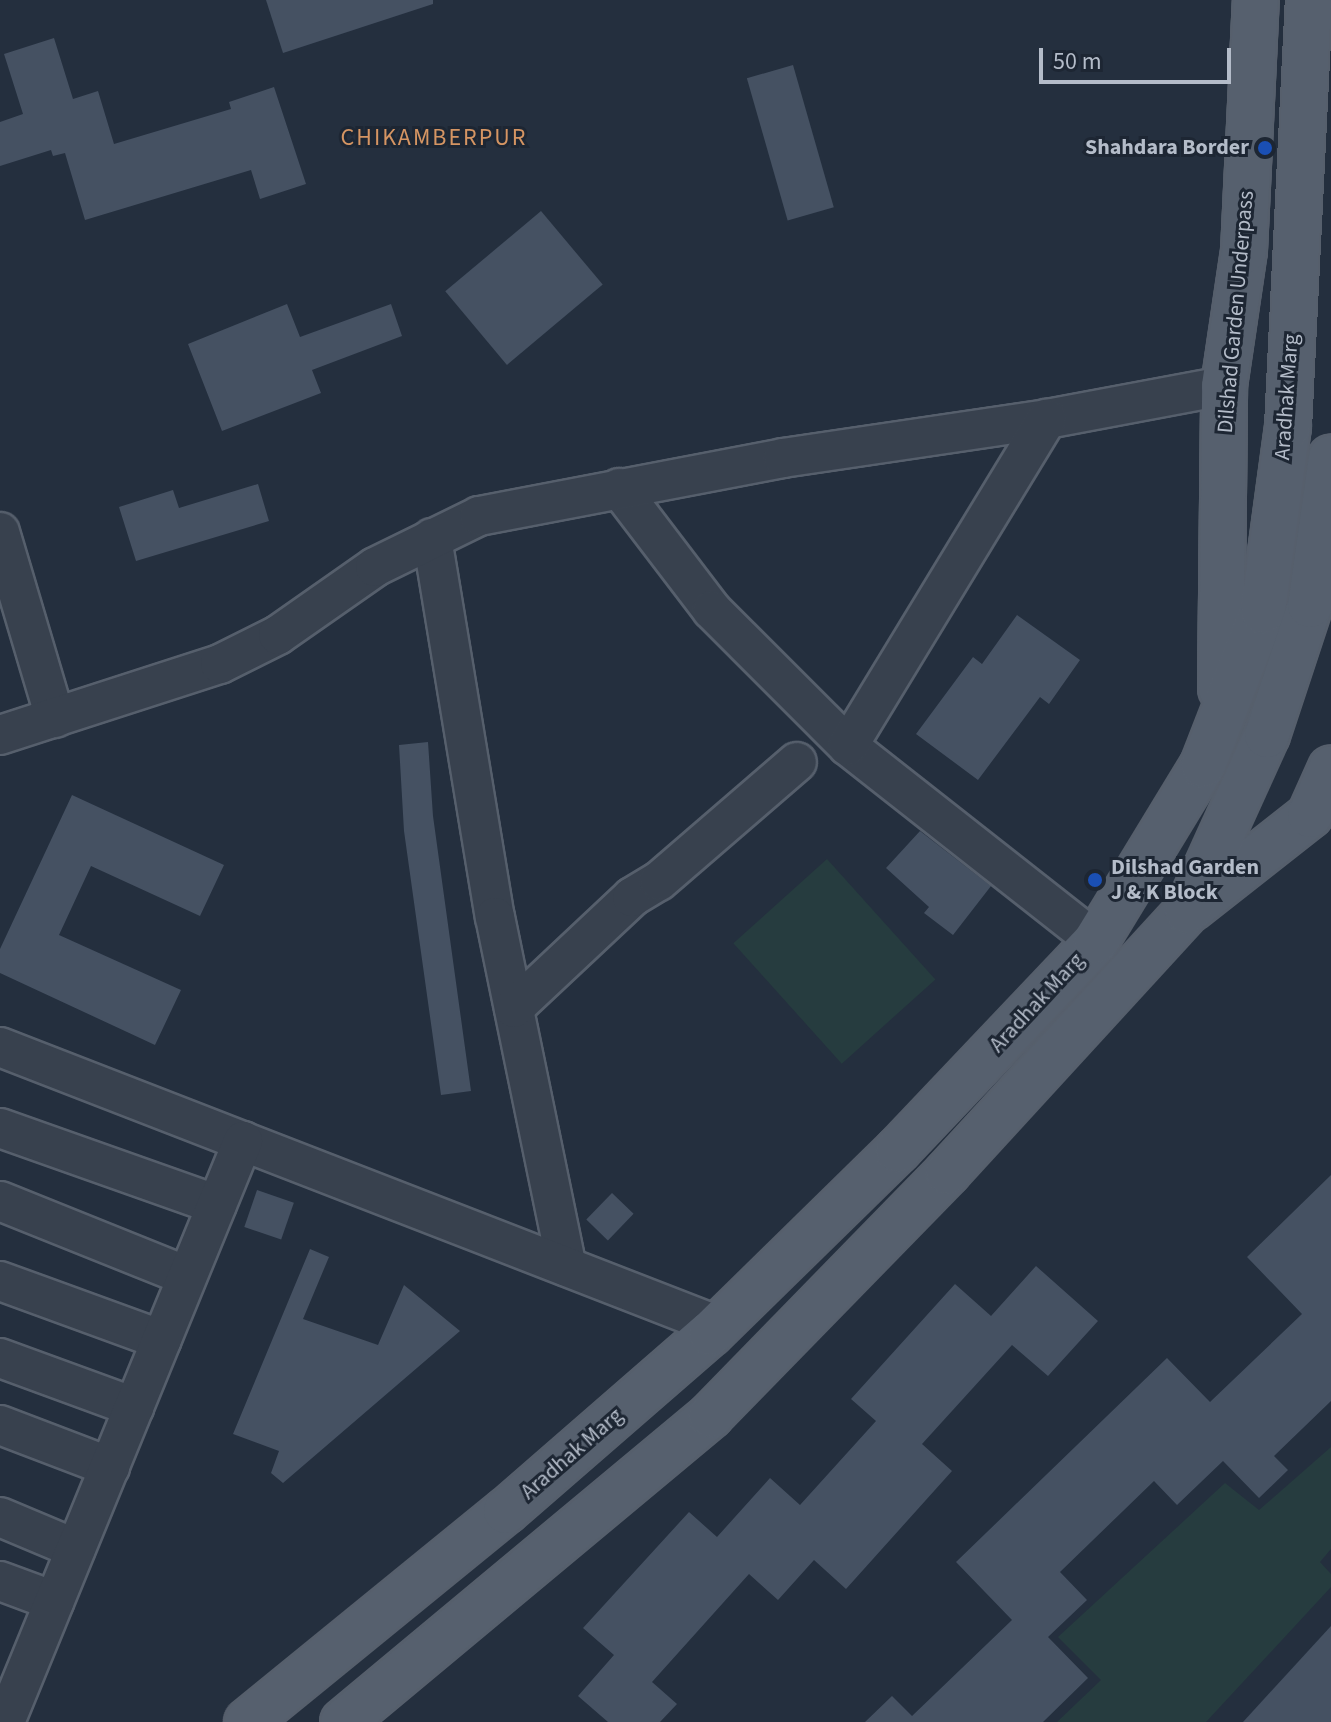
<!DOCTYPE html>
<style>
body{margin:0}
#map{position:relative;width:1331px;height:1722px;overflow:hidden;background:#242f3e;font-family:"Source Sans 3",sans-serif}
div>[style]{position:absolute}
[style*='--x']{left:calc(var(--x)*1px);top:calc(var(--y)*1px);width:calc(var(--w)*1px);rotate:calc(var(--a)*1deg)}
.green>*{inset:0;background:#263c3f;transform-origin:0 0}
.building>*{inset:0;background:#455162;transform-origin:0 0}
.roads{filter:drop-shadow(2px 0 #565f6c) drop-shadow(-2px 0 #565f6c) drop-shadow(0 2px #565f6c) drop-shadow(0 -2px #565f6c)}
.minor>*{height:38px;margin:-19px;padding:0 19px;transform-origin:19px;border-radius:19px;background:#38414e}
.major>*{height:44px;margin:-22px;padding:0 22px;transform-origin:22px;border-radius:22px;background:#56606e}
.dots>*{width:22px;height:22px;translate:-50% -50%;box-sizing:border-box;border:4px solid #1d2633;border-radius:50%}
span{translate:-50% -50%;white-space:nowrap;text-align:center;line-height:1.15;-webkit-text-stroke:6px #1d2633;paint-order:stroke}
.poi-label{font-size:22px;color:#b4bcc9;font-weight:700}
.right{translate:-100% -50%;text-align:right}
.left{translate:0 -50%;text-align:left}
.street-label{font-size:22px;color:#b4bcc9}
.neighbourhood-label{font-size:24px;color:#d59563;letter-spacing:2px}
.scale{position:absolute;left:1039px;top:48px;width:192px;height:36px;box-sizing:border-box;border:4px solid #b4bcc9;border-top:0;padding-left:10px;font-size:24px;line-height:28px;white-space:nowrap;color:#b4bcc9;-webkit-text-stroke:6px #1d2633;paint-order:stroke}
</style>
<div id="map">
<div class="green">
<div style="left:827px;top:859px;width:162px;height:126px;rotate:48deg"></div>
<div style="clip-path:polygon(1331px 1447px,1331px 1549px,1320px 1562px,1331px 1574px,1331px 1587px,1206px 1722px,1057px 1722px,1101px 1680px,1058px 1637px,1225px 1483px,1259px 1510px)"></div>
</div>
<div class="building">
<div style="clip-path:polygon(266px 0,433px 0,433px 4px,283px 53px)"></div>
<div style="clip-path:polygon(54px 38px,73px 99px,98px 91px,114px 144px,231px 109px,229px 102px,274px 87px,306px 184px,260px 199px,251px 170px,85px 220px,65px 153px,53px 156px,51px 150px,0 166px,0 122px,23px 114px,4px 54px)"></div>
<div style="left:793px;top:65px;width:148px;height:48px;rotate:74deg"></div>
<div style="left:541px;top:211px;width:96px;height:125px;rotate:50deg"></div>
<div style="clip-path:polygon(287px 304px,300px 337px,391px 304px,402px 336px,312px 370px,321px 393px,222px 431px,188px 344px)"></div>
<div style="clip-path:polygon(258px 484px,269px 521px,136px 561px,119px 507px,173px 490px,179px 508px)"></div>
<div style="clip-path:polygon(1017px 615px,1080px 660px,1049px 704px,1040px 697px,978px 780px,916px 734px,973px 657px,982px 664px)"></div>
<div style="clip-path:polygon(428px 742px,433px 816px,471px 1091px,441px 1095px,404px 831px,399px 745px)"></div>
<div style="clip-path:polygon(72px 795px,224px 865px,200px 916px,91px 866px,59px 935px,181px 990px,155px 1045px,0 973px,0 949px)"></div>
<div style="clip-path:polygon(920px 831px,991px 886px,953px 935px,924px 913px,929px 907px,886px 868px)"></div>
<div style="clip-path:polygon(1331px 1175px,1331px 1401px,1274px 1456px,1288px 1470px,1259px 1498px,1223px 1461px,1177px 1505px,1154px 1481px,1060px 1572px,1087px 1600px,1048px 1637px,1088px 1678px,1043px 1722px,865px 1722px,892px 1696px,912px 1716px,1012px 1620px,956px 1562px,1167px 1358px,1210px 1402px,1302px 1314px,1247px 1257px)"></div>
<div style="left:257px;top:1190px;width:39px;height:39px;rotate:19deg"></div>
<div style="left:612px;top:1193px;width:30px;height:37px;rotate:44deg"></div>
<div style="clip-path:polygon(310px 1249px,329px 1257px,303px 1319px,378px 1345px,404px 1285px,460px 1331px,283px 1483px,271px 1473px,279px 1451px,233px 1434px)"></div>
<div style="clip-path:polygon(1036px 1266px,1098px 1321px,1048px 1376px,1012px 1345px,922px 1444px,952px 1471px,846px 1589px,814px 1560px,778px 1600px,749px 1574px,652px 1682px,677px 1704px,660px 1722px,608px 1722px,578px 1696px,614px 1655px,583px 1628px,689px 1512px,717px 1537px,770px 1478px,800px 1505px,876px 1421px,851px 1399px,955px 1284px,991px 1316px)"></div>
<div style="clip-path:polygon(1331px 1626px,1331px 1722px,1243px 1722px)"></div>
</div>
<div class="roads">
<div class="minor">
<div style="--x:619;--y:488;--w:153;--a:52.7"></div>
<div style="--x:712;--y:610;--w:192;--a:45"></div>
<div style="--x:848;--y:746;--w:315;--a:38.2"></div>
<div style="--x:0;--y:532;--w:194;--a:73.5"></div>
<div style="--x:432;--y:538;--w:384;--a:80.6"></div>
<div style="--x:495;--y:917;--w:357;--a:78.4"></div>
<div style="--x:0;--y:735;--w:231;--a:-17.9"></div>
<div style="--x:220;--y:664;--w:65;--a:-26.6"></div>
<div style="--x:278;--y:635;--w:118;--a:-35"></div>
<div style="--x:375;--y:567;--w:116;--a:-26.1"></div>
<div style="--x:479;--y:516;--w:309;--a:-10.8"></div>
<div style="--x:783;--y:458;--w:267;--a:-8.4"></div>
<div style="--x:1047;--y:419;--w:180;--a:-10.6"></div>
<div style="--x:848;--y:746;--w:383;--a:-58.7"></div>
<div style="--x:514;--y:1008;--w:162;--a:-43.2"></div>
<div style="--x:632;--y:897;--w:31;--a:-31"></div>
<div style="--x:659;--y:881;--w:182;--a:-40.8"></div>
<div style="--x:0;--y:1047;--w:771;--a:21.21"></div>
<div style="--x:0;--y:1128;--w:230;--a:19.5"></div>
<div style="--x:0;--y:1201;--w:201;--a:21.9"></div>
<div style="--x:0;--y:1281;--w:172;--a:20"></div>
<div style="--x:0;--y:1358;--w:143;--a:20.1"></div>
<div style="--x:0;--y:1425;--w:118;--a:20.9"></div>
<div style="--x:0;--y:1517;--w:82;--a:22.8"></div>
<div style="--x:0;--y:1581;--w:58;--a:20.3"></div>
<div style="--x:5;--y:1722;--w:628;--a:-67.72"></div>
</div>
<div class="major">
<div style="--x:1221;--y:689;--w:303;--a:-89.4"></div>
<div style="--x:1224;--y:386;--w:136;--a:-81.6"></div>
<div style="--x:1244;--y:251;--w:251;--a:-87.3"></div>
<div style="--x:1192;--y:908;--w:150;--a:-38.2"></div>
<div style="--x:1310;--y:815;--w:51;--a:-65.9"></div>
<div style="--x:247;--y:1722;--w:334;--a:-39.2"></div>
<div style="--x:506;--y:1511;--w:271;--a:-41"></div>
<div style="--x:711;--y:1333;--w:262;--a:-44.4"></div>
<div style="--x:898;--y:1150;--w:288;--a:-46.5"></div>
<div style="--x:1096;--y:941;--w:206;--a:-58.7"></div>
<div style="--x:1203;--y:765;--w:165;--a:-68.7"></div>
<div style="--x:1263;--y:611;--w:186;--a:-82.3"></div>
<div style="--x:1288;--y:427;--w:428;--a:-87.2"></div>
<div style="--x:343;--y:1722;--w:479;--a:-39.8"></div>
<div style="--x:711;--y:1415;--w:339;--a:-45.7"></div>
<div style="--x:948;--y:1172;--w:354;--a:-47.5"></div>
<div style="--x:1187;--y:911;--w:193;--a:-65.6"></div>
<div style="--x:1267;--y:735;--w:137;--a:-71.7"></div>
<div style="--x:1310;--y:605;--w:149;--a:-81.9"></div>
</div>
</div>
<div class="dots">
<div style="left:1265px;top:148px;background:#1a4fb4"></div>
<div style="left:1095px;top:880px;background:#1a4fb4"></div>
</div>
<div class="poi-label">
<span class="right" style="left:1249px;top:148px">Shahdara Border</span>
<span class="left" style="left:1111px;top:880px">Dilshad Garden<br>J &amp; K Block</span>
</div>
<div class="street-label">
<span style="left:1236px;top:312px;rotate:-85deg">Dilshad Garden Underpass</span>
<span style="left:1287px;top:397px;rotate:-86deg">Aradhak Marg</span>
<span style="left:1037px;top:1003px;rotate:-47deg">Aradhak Marg</span>
<span style="left:572px;top:1454px;rotate:-41deg">Aradhak Marg</span>
</div>
<div class="neighbourhood-label">
<span style="left:434px;top:138px">CHIKAMBERPUR</span>
</div>
<div class="scale">50 m</div>
</div>
